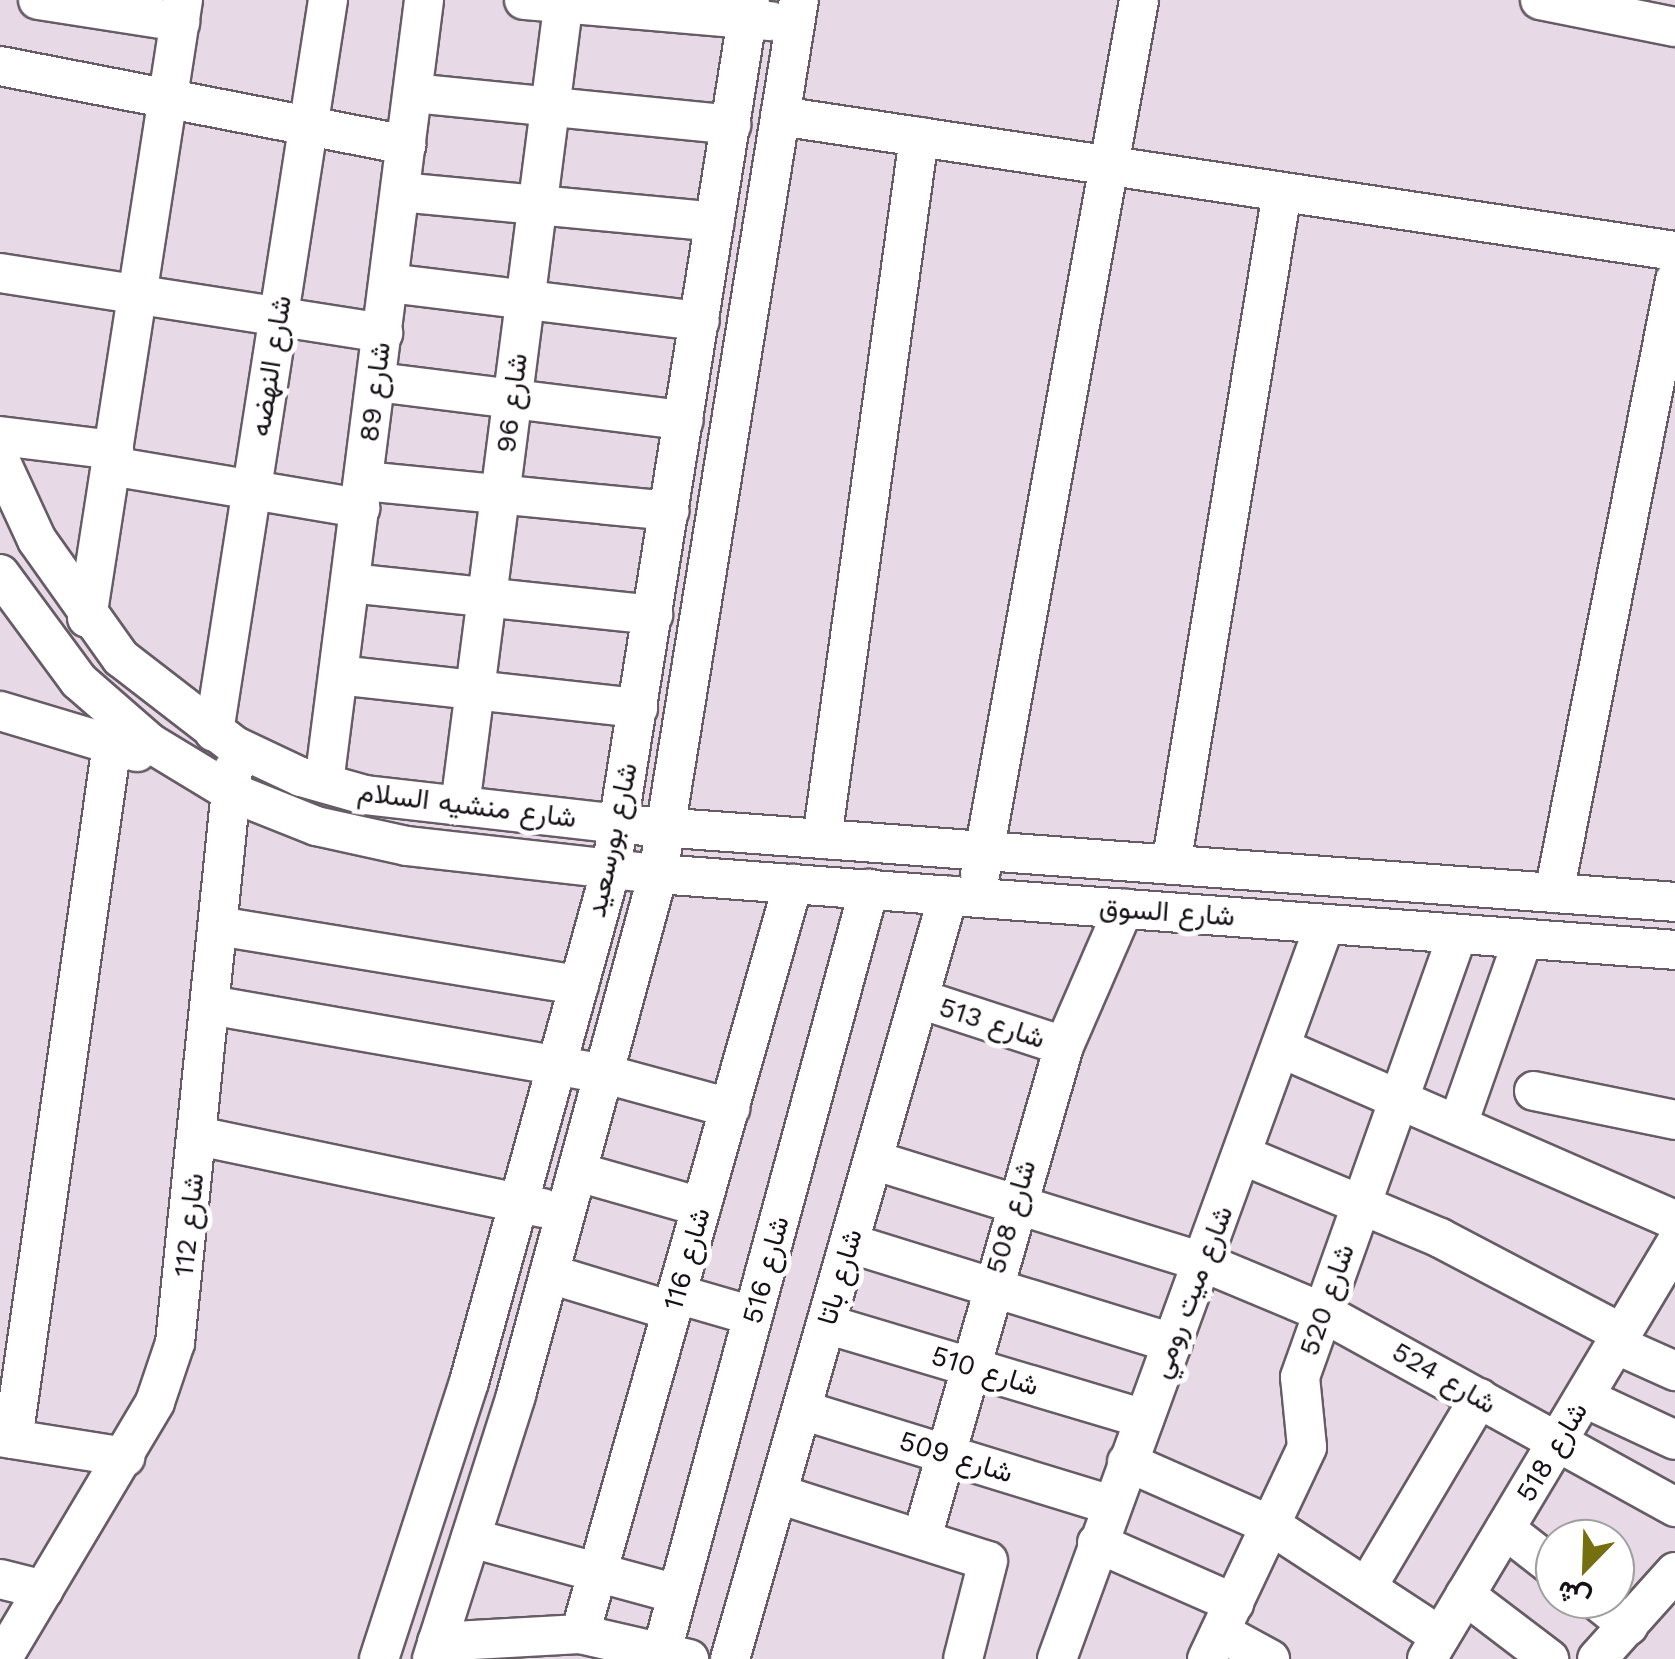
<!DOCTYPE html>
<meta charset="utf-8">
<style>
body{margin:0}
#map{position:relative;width:1675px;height:1659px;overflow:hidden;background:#e7dae6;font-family:"Work Sans",Vazirmatn,sans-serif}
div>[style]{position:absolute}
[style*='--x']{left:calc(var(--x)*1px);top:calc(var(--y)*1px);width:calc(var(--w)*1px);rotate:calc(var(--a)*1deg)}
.roads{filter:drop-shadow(2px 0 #665c66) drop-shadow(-2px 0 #665c66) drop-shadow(0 2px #665c66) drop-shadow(0 -2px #665c66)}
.minor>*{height:38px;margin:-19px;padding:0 19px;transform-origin:19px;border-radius:19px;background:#fff}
span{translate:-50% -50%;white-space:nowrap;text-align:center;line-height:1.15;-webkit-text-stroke:10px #fff;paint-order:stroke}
.street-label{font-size:28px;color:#151115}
.north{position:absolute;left:1535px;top:1519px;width:100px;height:100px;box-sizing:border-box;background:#fff;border:2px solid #a1a0a1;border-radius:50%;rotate:203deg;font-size:28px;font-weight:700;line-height:40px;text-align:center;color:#151115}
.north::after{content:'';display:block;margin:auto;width:35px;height:45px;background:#766f0f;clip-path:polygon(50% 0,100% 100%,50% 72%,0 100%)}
</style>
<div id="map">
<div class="roads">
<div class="minor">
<div style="--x:38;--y:0;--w:144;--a:8.8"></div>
<div style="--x:524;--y:0;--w:248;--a:4.9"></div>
<div style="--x:1540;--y:0;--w:138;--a:11.3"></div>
<div style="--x:0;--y:66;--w:414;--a:11"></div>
<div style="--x:413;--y:93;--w:320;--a:5.7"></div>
<div style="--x:780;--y:116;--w:905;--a:8.58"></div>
<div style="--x:400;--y:192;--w:316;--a:5.4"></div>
<div style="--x:0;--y:273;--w:388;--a:8.9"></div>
<div style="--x:389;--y:283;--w:313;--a:7"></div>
<div style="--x:377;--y:382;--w:309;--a:7.1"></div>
<div style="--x:0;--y:436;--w:115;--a:7"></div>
<div style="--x:0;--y:460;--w:88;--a:65.2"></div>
<div style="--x:37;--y:540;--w:145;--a:54.6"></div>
<div style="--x:121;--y:658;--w:144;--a:37.7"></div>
<div style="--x:235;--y:746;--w:73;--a:25.2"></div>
<div style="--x:301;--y:777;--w:66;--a:15.7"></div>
<div style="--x:365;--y:795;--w:256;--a:6.5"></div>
<div style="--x:619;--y:824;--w:1059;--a:4.22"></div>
<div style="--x:111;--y:466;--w:253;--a:9.6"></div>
<div style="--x:364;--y:481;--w:307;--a:5.6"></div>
<div style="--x:0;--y:574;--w:133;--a:53.6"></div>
<div style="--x:79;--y:681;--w:94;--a:41.1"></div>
<div style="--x:150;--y:743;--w:95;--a:31.2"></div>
<div style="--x:231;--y:792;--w:92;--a:21.8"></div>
<div style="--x:316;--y:826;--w:93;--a:12.4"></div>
<div style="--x:407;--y:846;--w:253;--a:6.4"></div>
<div style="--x:658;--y:874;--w:1020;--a:4.27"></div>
<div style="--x:350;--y:583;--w:305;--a:6"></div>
<div style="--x:87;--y:618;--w:625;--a:-81.17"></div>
<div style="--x:338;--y:675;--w:302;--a:6.3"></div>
<div style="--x:0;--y:711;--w:143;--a:16.7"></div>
<div style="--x:214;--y:732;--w:741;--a:-81.15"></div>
<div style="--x:324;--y:783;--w:789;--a:-82.72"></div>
<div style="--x:460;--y:806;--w:813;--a:-82.65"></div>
<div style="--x:822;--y:839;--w:709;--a:-82.13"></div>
<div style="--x:1171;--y:865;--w:682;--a:-80.63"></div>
<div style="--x:980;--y:875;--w:889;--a:-79.7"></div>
<div style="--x:1554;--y:893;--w:625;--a:-78.83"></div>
<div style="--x:218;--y:926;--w:366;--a:9.3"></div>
<div style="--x:920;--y:999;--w:151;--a:18.1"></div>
<div style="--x:210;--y:1005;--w:401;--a:9.9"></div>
<div style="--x:605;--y:1074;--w:130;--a:15.2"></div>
<div style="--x:1281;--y:1048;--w:430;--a:23.6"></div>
<div style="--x:1534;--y:1091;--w:144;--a:11.6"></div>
<div style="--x:1459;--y:1121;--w:193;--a:-70.6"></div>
<div style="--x:198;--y:1136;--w:352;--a:11.8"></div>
<div style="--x:1242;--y:1155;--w:215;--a:22.7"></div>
<div style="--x:1440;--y:1238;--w:207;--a:27.7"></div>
<div style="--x:873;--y:1160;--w:348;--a:17.2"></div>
<div style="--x:1205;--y:1263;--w:125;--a:22.7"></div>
<div style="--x:1320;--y:1311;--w:406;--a:28.9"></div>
<div style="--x:578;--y:1172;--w:128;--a:15.9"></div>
<div style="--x:849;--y:1243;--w:339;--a:17.2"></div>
<div style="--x:550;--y:1274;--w:127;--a:16.9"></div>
<div style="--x:677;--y:1294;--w:79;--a:16.1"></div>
<div style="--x:826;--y:1324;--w:332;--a:16.6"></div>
<div style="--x:1617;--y:1345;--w:64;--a:24.1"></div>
<div style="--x:1585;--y:1398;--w:99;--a:25"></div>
<div style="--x:802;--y:1410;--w:323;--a:17.1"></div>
<div style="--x:0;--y:1437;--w:127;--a:9.1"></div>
<div style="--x:13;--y:1439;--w:702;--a:-81.89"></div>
<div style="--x:1127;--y:1462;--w:158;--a:23.8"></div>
<div style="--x:1272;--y:1526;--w:201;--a:33.2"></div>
<div style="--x:778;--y:1494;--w:220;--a:17.7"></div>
<div style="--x:988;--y:1561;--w:101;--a:104.3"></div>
<div style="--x:1505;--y:1529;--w:63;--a:38"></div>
<div style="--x:923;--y:1534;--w:508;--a:-73.88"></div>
<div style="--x:1064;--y:1046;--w:150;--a:-66.5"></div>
<div style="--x:471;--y:1538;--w:213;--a:15.2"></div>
<div style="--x:1097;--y:1543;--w:150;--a:23.7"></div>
<div style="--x:0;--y:1579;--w:45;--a:14"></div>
<div style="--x:1367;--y:1587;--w:220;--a:-59.3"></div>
<div style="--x:1465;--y:1595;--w:106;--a:37.3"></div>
<div style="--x:1595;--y:1599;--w:43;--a:38.5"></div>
<div style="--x:1220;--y:1632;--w:57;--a:28.4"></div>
<div style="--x:580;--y:1634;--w:780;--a:-74.15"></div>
<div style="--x:437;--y:1642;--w:143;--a:-3.2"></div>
<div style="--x:580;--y:1634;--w:112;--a:12.9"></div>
<div style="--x:662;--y:1651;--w:790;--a:-74.8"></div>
<div style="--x:2;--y:1659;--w:299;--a:-59.2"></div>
<div style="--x:155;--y:1402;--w:62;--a:-71.3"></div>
<div style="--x:175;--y:1343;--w:576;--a:-84.22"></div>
<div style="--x:379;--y:1659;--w:291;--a:-72"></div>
<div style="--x:469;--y:1382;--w:532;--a:-74.53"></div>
<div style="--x:611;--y:869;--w:880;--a:-80.91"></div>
<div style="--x:432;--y:1659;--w:277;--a:-72.3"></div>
<div style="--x:516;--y:1395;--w:540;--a:-74.75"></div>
<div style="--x:658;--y:874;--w:885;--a:-80.84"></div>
<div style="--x:730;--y:1659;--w:794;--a:-74.05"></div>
<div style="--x:1057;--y:1659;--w:782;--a:-69.97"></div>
<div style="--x:1207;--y:1659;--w:234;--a:-64.7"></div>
<div style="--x:1307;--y:1447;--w:70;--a:-95.7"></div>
<div style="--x:1300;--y:1377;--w:470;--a:-70.4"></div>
<div style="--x:1427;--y:1659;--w:483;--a:-59.1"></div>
<div style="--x:1597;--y:1659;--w:117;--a:-48.1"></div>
</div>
</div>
<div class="street-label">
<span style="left:271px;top:366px;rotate:-81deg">شارع النهضه</span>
<span style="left:375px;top:392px;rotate:-83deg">شارع 89</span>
<span style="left:512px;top:403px;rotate:-83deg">شارع 96</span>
<span style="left:467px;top:805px;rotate:7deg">شارع منشيه السلام</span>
<span style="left:612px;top:840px;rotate:-78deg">شارع بورسعيد</span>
<span style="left:1167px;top:912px;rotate:4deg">شارع السوق</span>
<span style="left:992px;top:1023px;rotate:18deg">شارع 513</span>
<span style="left:1011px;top:1217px;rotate:-74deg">شارع 508</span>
<span style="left:189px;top:1225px;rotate:-84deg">شارع 112</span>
<span style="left:687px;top:1259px;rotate:-74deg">شارع 116</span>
<span style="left:766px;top:1270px;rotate:-75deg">شارع 516</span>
<span style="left:840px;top:1277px;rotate:-74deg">شارع باتا</span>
<span style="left:1192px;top:1292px;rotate:-69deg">شارع ميت رومي</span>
<span style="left:1327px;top:1300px;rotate:-71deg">شارع 520</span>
<span style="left:985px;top:1371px;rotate:17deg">شارع 510</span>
<span style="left:1444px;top:1378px;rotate:30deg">شارع 524</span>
<span style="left:1552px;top:1452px;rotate:-59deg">شارع 518</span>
<span style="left:956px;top:1457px;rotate:17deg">شارع 509</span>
</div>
<div class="north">ش</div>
</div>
